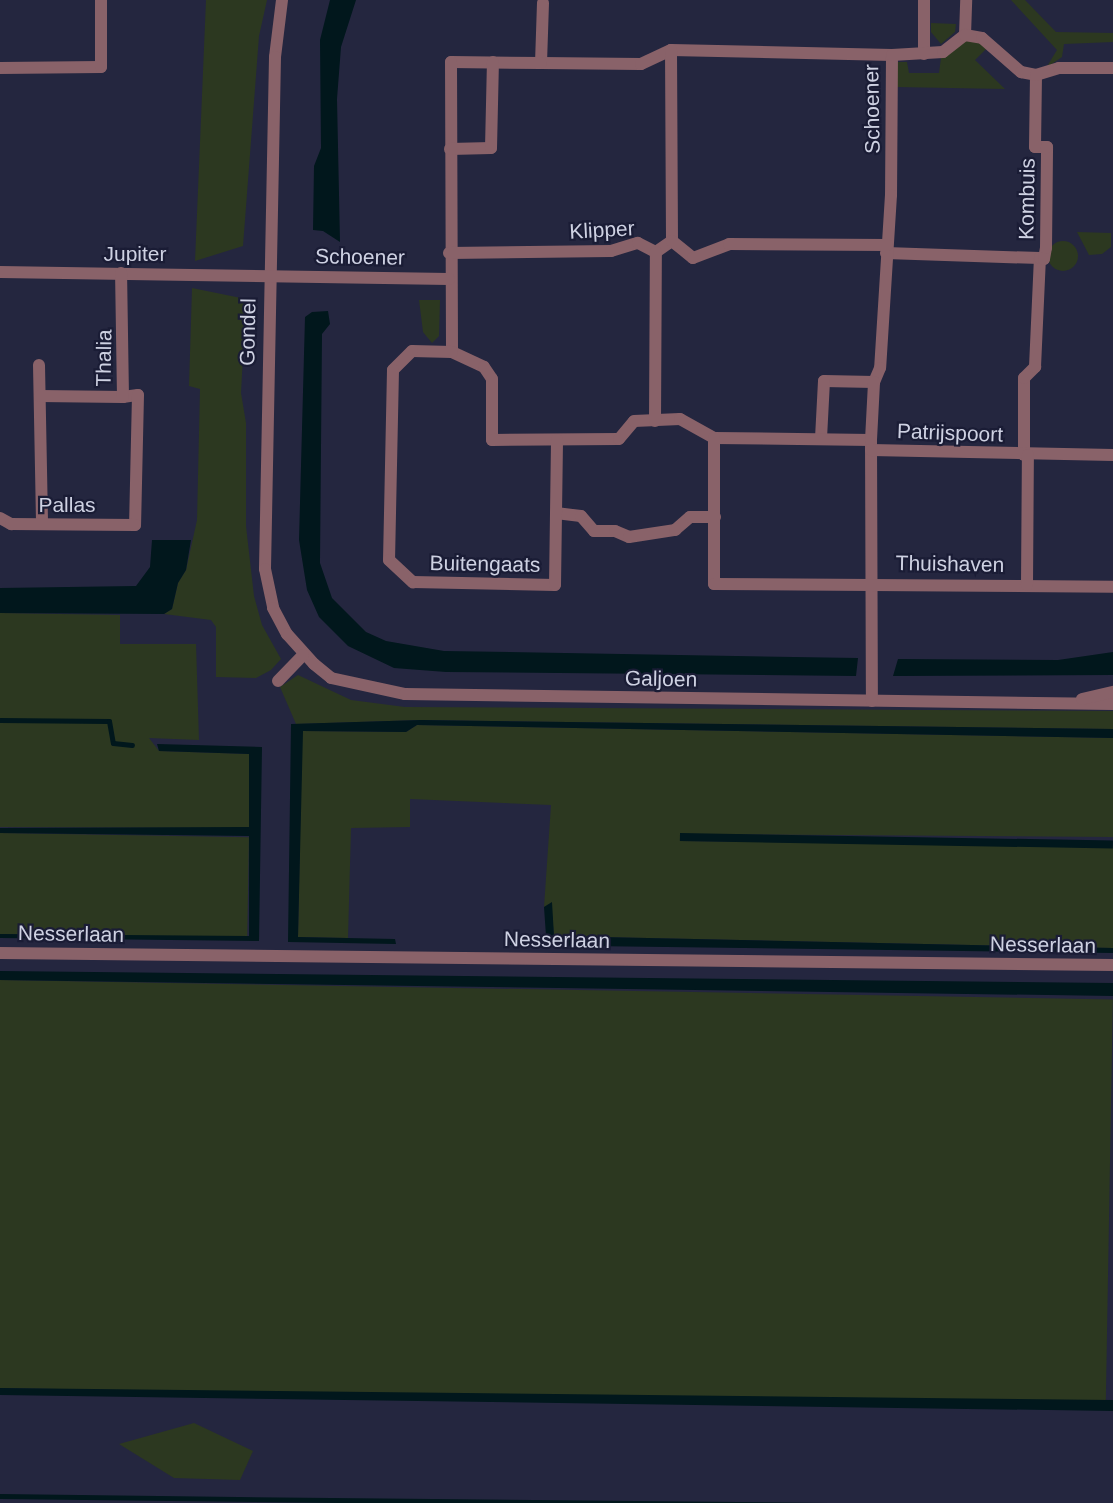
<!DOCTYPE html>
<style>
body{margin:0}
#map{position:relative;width:1113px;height:1503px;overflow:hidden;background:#24263f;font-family:Arial,sans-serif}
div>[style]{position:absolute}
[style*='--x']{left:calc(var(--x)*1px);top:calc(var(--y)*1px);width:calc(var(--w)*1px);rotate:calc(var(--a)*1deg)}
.green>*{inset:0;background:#2c3820;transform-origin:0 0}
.round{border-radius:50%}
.water>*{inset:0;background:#01171c;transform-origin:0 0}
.stream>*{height:5px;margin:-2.5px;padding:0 2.5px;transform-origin:2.5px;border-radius:2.5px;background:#01171c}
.pedestrian>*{height:12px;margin:-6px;padding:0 6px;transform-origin:6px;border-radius:6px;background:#896269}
.minor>*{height:12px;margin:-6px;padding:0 6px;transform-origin:6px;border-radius:6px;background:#896269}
span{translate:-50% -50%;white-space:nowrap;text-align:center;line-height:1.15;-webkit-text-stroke:4.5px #1a1c35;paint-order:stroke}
.street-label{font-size:21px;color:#ced1e2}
</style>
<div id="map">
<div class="green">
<div style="clip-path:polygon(206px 0,267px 0,259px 36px,243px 246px,195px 261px)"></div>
<div style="clip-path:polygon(1011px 0,1025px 0,1056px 32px,1113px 33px,1113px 42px,1064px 44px,1062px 57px,1046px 68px,1057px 50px)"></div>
<div style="clip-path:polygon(931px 23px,956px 24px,955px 32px,941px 44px,931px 32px)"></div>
<div style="clip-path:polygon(964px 39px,981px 42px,987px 48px,975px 60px,1005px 89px,896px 87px,897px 62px,907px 62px,909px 73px,939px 73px,941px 58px)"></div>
<div style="clip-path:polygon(1077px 232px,1111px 233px,1111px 247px,1102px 254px,1089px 255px)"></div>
<div class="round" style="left:1048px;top:241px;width:30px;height:30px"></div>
<div style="clip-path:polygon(192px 288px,246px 299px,241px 393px,246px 423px,246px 526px,254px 596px,262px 625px,281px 659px,271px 670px,256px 678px,216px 677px,216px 627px,211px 620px,164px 614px,172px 609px,178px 583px,186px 570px,197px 520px,200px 389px,189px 386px)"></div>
<div style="clip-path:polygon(419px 300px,440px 300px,439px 336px,432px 343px,423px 332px)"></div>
<div style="clip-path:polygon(0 613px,120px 615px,120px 644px,196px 644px,199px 740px,149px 738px,159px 751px,249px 754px,249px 828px,0 827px)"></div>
<div style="clip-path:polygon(298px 675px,351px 700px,405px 707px,1113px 711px,1113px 729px,421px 720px,296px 724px,280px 687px)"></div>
<div style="clip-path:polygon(417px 725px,1113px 738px,1113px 837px,680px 834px,680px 841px,1113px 846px,1113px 948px,554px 936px,551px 903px,544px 907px,551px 805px,410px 799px,410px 827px,351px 828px,348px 938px,298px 937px,302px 731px,406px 732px)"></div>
<div style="left:0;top:833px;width:249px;height:101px;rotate:1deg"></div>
<div style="left:0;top:980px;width:1113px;height:408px;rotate:1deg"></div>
<div style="clip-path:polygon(194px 1423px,253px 1451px,240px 1480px,174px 1478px,119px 1444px)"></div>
</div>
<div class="water">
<div style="clip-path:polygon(330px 0,356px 0,341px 47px,337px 99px,340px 242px,323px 231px,313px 230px,314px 166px,321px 148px,320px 40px)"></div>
<div style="clip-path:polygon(328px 311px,330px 324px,322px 334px,320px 563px,332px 598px,366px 632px,386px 641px,444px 651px,858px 658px,856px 676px,446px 672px,394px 668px,348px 646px,319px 617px,307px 590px,299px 540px,305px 317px,312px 312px)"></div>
<div style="clip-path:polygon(152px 540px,191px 540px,186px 570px,178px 583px,172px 609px,164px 614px,0 613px,0 588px,136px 586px,150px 567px)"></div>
<div style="clip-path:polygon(1113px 652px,1113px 675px,893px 676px,898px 659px,1058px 660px)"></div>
<div style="clip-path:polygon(421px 720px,1113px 729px,1113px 738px,417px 725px,406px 732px,303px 731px,298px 937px,395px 939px,396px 944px,288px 942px,291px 724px)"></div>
<div style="clip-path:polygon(157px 744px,262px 747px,259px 941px,0 938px,0 934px,249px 936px,249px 836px,0 833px,0 828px,249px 827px,249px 754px,159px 751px)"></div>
<div style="left:680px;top:833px;width:433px;height:8px;rotate:1deg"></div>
<div style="clip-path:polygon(552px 902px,554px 936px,1113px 948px,1113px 953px,510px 945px,510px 939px,546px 936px,544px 907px)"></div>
<div style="clip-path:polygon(0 971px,1113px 983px,1113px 996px,0 980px)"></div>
<div style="clip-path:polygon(0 1388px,1113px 1400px,1113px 1411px,0 1395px)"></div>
<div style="clip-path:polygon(0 1494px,238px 1497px,829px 1503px,341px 1503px,0 1499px)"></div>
</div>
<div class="stream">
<div style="--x:0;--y:720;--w:109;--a:0.5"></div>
<div style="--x:109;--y:721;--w:22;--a:80"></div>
<div style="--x:113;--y:743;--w:19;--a:6"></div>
</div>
<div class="pedestrian">
<div style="--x:886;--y:253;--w:154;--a:1.9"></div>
<div style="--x:39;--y:365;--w:159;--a:88.9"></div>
<div style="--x:123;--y:397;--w:15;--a:-8"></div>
<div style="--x:138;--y:395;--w:130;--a:91.3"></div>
<div style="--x:1024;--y:455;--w:77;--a:-90"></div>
<div style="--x:1024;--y:378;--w:16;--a:-45"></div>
<div style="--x:1035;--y:367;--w:109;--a:-87.4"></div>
<div style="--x:1040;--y:258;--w:4;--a:14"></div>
<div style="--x:1044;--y:259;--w:11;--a:-80"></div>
<div style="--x:1046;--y:248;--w:101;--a:-89.4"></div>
<div style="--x:1047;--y:147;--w:12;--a:180"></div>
<div style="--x:1035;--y:147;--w:72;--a:-89.2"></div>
<div style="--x:556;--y:513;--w:25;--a:7"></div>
<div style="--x:581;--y:516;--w:20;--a:49"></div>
<div style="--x:594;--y:531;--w:21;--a:0"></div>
<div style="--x:615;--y:531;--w:15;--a:23"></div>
<div style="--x:629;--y:537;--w:47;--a:-8.7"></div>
<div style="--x:675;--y:530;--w:20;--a:-41"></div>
<div style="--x:690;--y:517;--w:25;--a:0"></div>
</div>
<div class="minor">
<div style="--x:282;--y:0;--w:57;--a:97"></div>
<div style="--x:275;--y:57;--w:512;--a:91.12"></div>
<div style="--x:265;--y:569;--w:40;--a:78"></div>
<div style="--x:273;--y:608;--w:30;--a:62"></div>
<div style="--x:287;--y:634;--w:40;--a:48"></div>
<div style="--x:314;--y:664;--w:22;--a:39"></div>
<div style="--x:331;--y:678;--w:76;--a:12.2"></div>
<div style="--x:405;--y:694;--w:708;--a:0.81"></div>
<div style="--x:543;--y:3;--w:60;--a:91.9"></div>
<div style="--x:541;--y:63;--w:100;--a:0.6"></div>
<div style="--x:641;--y:64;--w:33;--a:-25"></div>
<div style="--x:671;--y:50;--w:221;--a:1.3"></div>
<div style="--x:892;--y:55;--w:140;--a:90.4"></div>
<div style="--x:891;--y:195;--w:173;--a:93.6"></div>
<div style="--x:880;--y:368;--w:15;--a:113"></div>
<div style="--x:874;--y:382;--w:50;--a:-178.9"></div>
<div style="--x:824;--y:381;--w:57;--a:93"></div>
<div style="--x:965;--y:35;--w:35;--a:-88"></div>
<div style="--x:671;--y:50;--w:191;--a:89.7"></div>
<div style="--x:924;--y:54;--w:54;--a:-90"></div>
<div style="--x:892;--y:55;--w:51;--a:-3.4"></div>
<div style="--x:943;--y:52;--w:28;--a:-38"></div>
<div style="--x:965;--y:35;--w:17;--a:10"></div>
<div style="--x:982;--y:38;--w:52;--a:41.1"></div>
<div style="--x:1021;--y:72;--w:15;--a:11"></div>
<div style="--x:1036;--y:75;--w:24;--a:-17"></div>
<div style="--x:1059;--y:68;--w:54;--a:0"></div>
<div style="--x:541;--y:63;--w:90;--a:-179.4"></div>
<div style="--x:451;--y:62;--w:290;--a:89.8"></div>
<div style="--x:452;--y:352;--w:35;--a:25"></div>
<div style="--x:484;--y:367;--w:14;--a:56"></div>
<div style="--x:492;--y:379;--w:61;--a:90"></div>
<div style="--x:492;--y:440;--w:127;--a:-0.5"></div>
<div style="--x:619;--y:439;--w:23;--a:-50"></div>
<div style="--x:634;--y:421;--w:46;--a:-2.5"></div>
<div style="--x:680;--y:419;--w:39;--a:29"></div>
<div style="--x:714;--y:438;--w:157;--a:0.7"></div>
<div style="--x:871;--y:440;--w:261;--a:89.8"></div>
<div style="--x:0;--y:68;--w:101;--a:-0.6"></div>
<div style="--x:101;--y:67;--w:67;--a:-90"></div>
<div style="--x:450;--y:149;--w:41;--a:-1.4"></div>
<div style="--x:491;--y:148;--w:86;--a:-88.7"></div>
<div style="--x:449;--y:253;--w:162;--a:-0.7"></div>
<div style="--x:611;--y:251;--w:28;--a:-17"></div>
<div style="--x:638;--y:243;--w:20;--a:27"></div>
<div style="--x:656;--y:252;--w:19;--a:-35"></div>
<div style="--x:672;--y:241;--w:27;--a:39"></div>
<div style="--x:693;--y:258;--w:39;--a:-21"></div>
<div style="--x:729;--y:244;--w:158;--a:0.4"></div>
<div style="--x:0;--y:272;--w:449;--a:0.9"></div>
<div style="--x:452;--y:352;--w:40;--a:-178.6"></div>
<div style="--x:412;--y:351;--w:27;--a:135"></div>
<div style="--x:393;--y:370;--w:190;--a:91.2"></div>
<div style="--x:389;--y:560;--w:33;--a:43"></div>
<div style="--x:413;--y:582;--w:142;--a:1.2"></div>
<div style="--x:555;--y:585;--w:145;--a:-89.2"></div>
<div style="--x:40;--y:396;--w:83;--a:0.7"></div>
<div style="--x:123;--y:397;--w:124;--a:-90.9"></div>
<div style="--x:655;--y:421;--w:169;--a:-89.7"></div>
<div style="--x:714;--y:438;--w:146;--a:90"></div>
<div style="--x:714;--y:584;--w:399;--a:0.4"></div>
<div style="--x:871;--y:440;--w:58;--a:-87"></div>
<div style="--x:871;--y:450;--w:242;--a:1.2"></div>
<div style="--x:0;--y:518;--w:13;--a:29"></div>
<div style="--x:11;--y:524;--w:124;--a:0.5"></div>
<div style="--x:1027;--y:585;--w:130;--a:-89.6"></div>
<div style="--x:278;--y:681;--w:36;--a:-46"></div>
<div style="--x:1082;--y:699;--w:32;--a:-13"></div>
<div style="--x:0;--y:953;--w:1113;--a:0.62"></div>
</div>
<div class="street-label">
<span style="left:872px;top:109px;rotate:-91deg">Schoener</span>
<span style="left:1027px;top:199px;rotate:-89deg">Kombuis</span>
<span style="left:602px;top:230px;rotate:-3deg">Klipper</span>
<span style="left:135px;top:254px">Jupiter</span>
<span style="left:360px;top:257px;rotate:1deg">Schoener</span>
<span style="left:248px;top:332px;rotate:-89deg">Gondel</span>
<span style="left:104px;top:358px;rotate:-89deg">Thalia</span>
<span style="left:950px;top:433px;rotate:2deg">Patrijspoort</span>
<span style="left:67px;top:505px">Pallas</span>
<span style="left:485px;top:564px;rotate:1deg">Buitengaats</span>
<span style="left:950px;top:564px;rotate:1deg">Thuishaven</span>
<span style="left:661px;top:679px;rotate:1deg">Galjoen</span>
<span style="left:71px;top:934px;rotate:1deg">Nesserlaan</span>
<span style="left:557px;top:940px;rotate:1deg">Nesserlaan</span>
<span style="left:1043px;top:945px;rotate:1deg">Nesserlaan</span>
</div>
</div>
